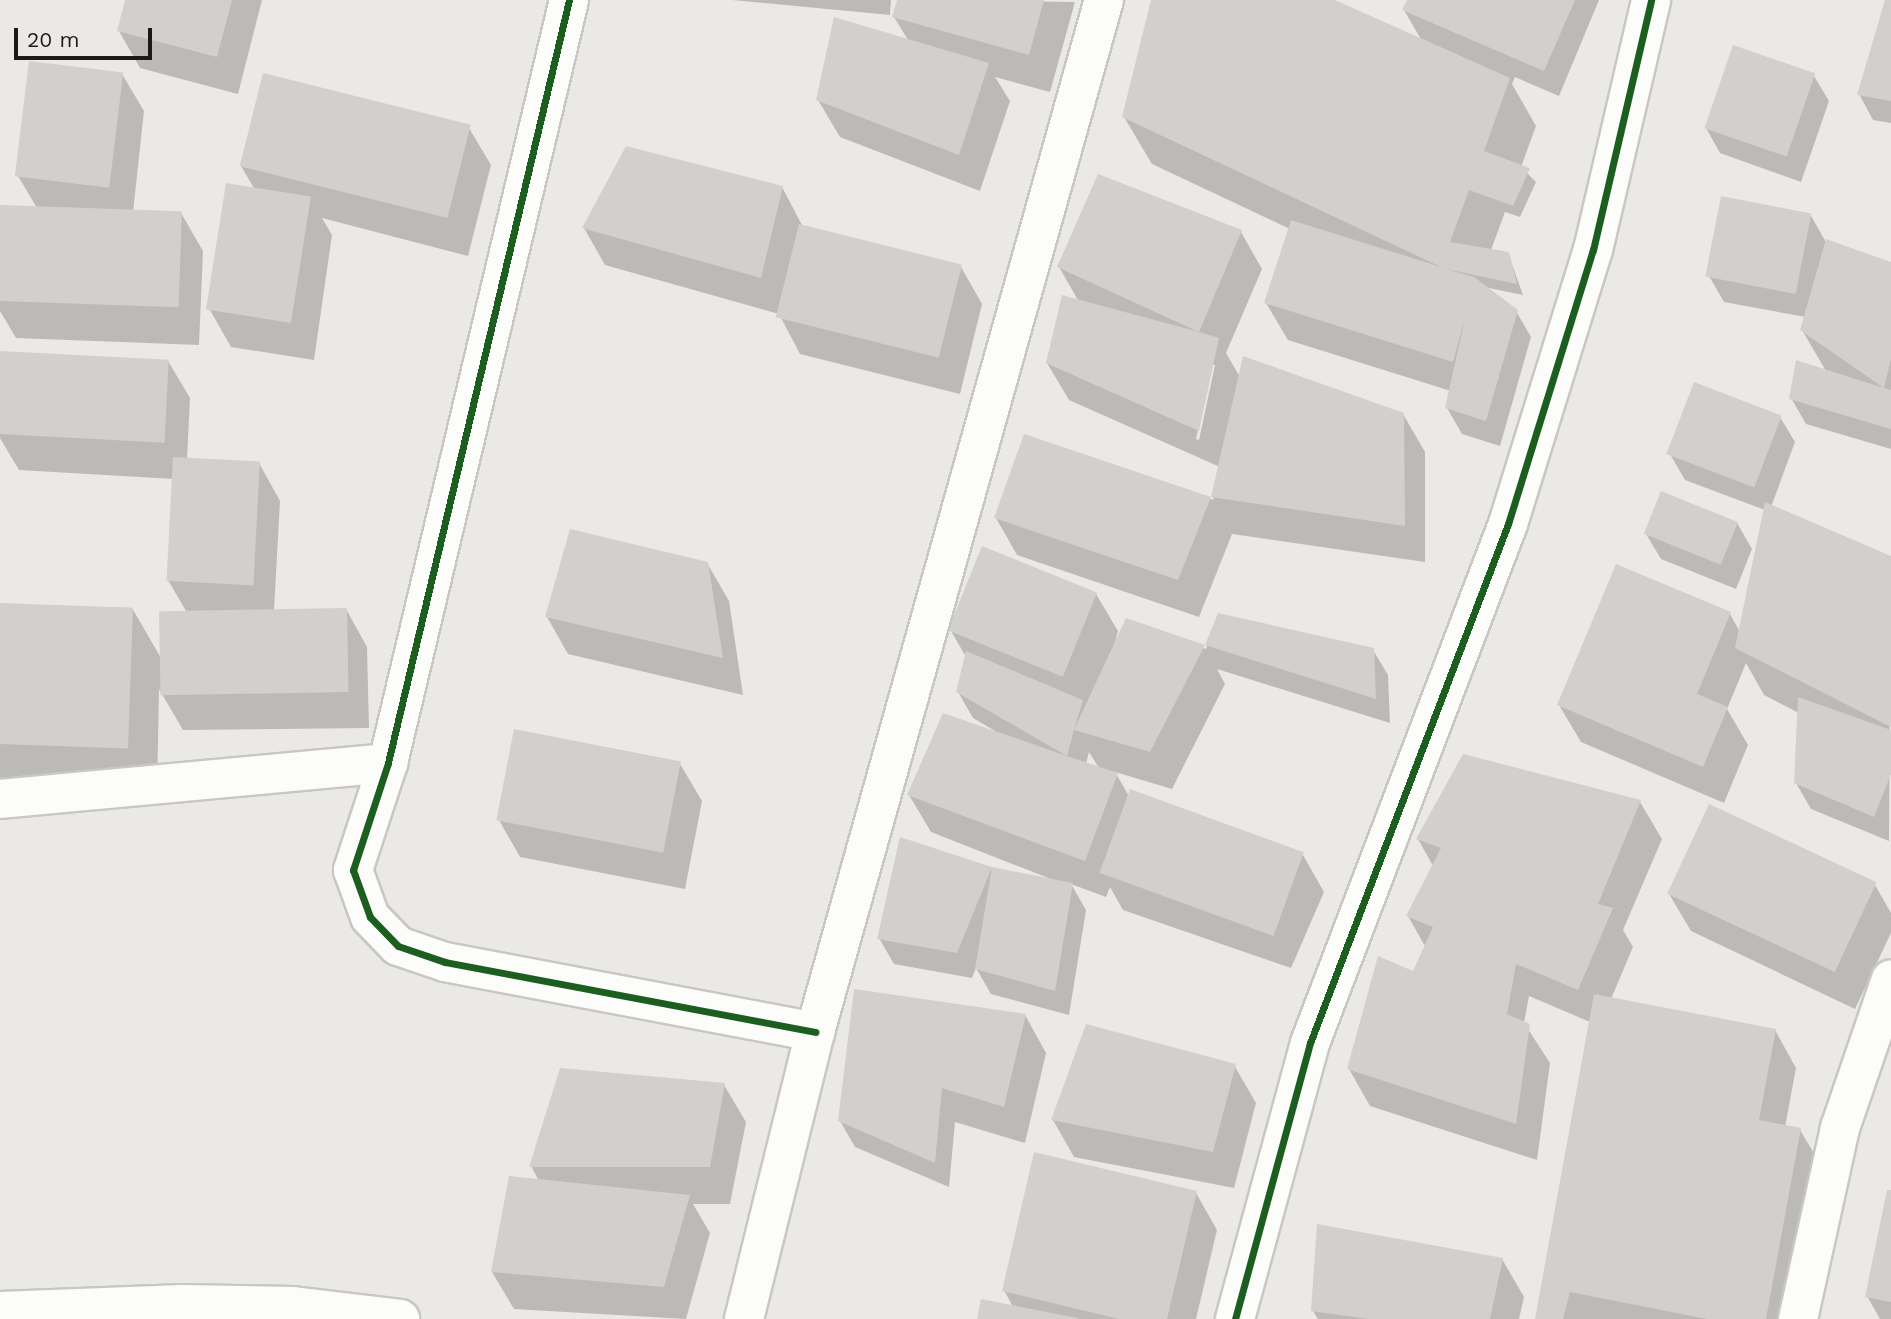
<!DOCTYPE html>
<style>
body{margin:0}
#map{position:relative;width:1891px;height:1319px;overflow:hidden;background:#ebe9e7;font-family:"Work Sans",sans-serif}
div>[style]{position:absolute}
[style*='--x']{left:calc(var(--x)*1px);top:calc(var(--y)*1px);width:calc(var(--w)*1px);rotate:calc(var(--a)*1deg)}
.shadow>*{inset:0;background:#0003}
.building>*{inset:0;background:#d2d0ce;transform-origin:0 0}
.roads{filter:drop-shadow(2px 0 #c8c7c5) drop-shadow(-2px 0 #c8c7c5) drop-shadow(0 2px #c8c7c5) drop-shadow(0 -2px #c8c7c5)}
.minor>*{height:38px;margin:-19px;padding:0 19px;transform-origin:19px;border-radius:19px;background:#fcfcfb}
.cycleway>*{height:7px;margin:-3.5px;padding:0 3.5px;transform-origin:3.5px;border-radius:3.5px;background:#1b5e20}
span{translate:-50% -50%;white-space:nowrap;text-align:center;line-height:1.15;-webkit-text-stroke:5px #ede8e5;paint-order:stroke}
.scale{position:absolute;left:14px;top:28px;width:138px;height:32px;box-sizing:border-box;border:4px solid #1c1a19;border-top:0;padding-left:9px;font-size:21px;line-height:24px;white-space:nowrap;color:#1c1a19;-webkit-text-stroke:5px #ede8e5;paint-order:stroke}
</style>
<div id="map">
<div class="shadow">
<div style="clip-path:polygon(127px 0,262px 0,238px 94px,140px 68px,119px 31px)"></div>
<div style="clip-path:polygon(732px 0,891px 0,890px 15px)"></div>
<div style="clip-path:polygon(899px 0,1075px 2px,1050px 92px,995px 77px,1010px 101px,980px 191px,840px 137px,818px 100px,908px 40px,894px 17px)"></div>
<div style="clip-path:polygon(1153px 0,1330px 0,1422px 41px,1404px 10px,1408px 0,1599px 0,1559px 96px,1515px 77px,1512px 84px,1536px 126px,1521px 167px,1536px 182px,1520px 217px,1505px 212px,1491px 250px,1508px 253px,1523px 295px,1484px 287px,1516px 311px,1531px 337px,1500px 446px,1462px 434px,1447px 408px,1451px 391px,1288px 340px,1266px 303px,1290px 229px,1152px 164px,1124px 117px)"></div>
<div style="clip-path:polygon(1887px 0,1891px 0,1891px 123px,1873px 120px,1859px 94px)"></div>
<div style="clip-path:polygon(122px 74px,144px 111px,133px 212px,181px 213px,203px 251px,199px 345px,16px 338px,0 311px,0 207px,37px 208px,18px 176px)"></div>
<div style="clip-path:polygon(1814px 76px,1829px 101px,1801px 182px,1720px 153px,1706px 128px)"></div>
<div style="clip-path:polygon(469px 128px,491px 165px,468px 256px,322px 218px,332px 235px,314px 360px,231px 347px,210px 310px,255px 190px,241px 166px)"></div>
<div style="clip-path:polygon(782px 187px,803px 227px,961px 267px,982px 304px,960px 394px,800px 354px,779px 314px,605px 265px,584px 228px)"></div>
<div style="clip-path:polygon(1810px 214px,1827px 244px,1891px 264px,1891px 449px,1806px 424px,1791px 398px,1826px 371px,1802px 330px,1806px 317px,1724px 302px,1709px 276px)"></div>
<div style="clip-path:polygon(evenodd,1241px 232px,1262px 269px,1226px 353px,1240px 377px,1403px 414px,1425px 452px,1425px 562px,1232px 534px,1199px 617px,1017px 555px,996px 518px,1025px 437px,1213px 500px,1220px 467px,1069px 400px,1047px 363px,1078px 300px,1059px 267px,1241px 232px,1212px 365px,1215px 365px,1199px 440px,1196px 439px,1212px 365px)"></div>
<div style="clip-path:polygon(168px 361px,190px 398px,187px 459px,259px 463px,280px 501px,274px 610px,346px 609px,367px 647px,369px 728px,183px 730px,159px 689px,157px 794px,0 790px,0 605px,132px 608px,161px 658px,186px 611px,168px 580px,174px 479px,19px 470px,0 438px,0 370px)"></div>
<div style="clip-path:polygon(1780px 417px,1795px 442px,1771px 507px,1891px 558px,1889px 841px,1811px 809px,1796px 783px,1799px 713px,1764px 695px,1746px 663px,1727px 709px,1748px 745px,1724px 803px,1581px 742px,1559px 705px,1730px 614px,1740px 632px,1765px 510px,1685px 480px,1670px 454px)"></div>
<div style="clip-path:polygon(1737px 523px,1752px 549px,1736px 589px,1661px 559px,1646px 534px)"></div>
<div style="clip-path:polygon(707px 563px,729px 601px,743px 695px,568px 654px,547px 617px)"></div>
<div style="clip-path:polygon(evenodd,1096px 594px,1118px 631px,1113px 651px,1127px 620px,1206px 649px,1219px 615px,1373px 650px,1388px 675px,1390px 723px,1217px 669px,1225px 684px,1172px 789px,1115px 772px,1129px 796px,1303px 855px,1324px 892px,1291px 968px,1123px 910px,1110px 887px,1106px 897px,1071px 884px,1086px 910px,1069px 1015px,991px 994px,976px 968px,972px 978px,894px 964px,879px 938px,901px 839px,991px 869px,1061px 883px,931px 832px,909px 795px,995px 731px,973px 718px,958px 692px,966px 657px,951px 631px,1096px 594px,1089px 752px,1099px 768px,1086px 764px,1089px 752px)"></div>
<div style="clip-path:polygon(680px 764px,702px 801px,685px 889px,520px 857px,499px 820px)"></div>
<div style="clip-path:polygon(1640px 802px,1662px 839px,1623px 930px,1633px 947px,1611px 999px,1775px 1030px,1796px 1068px,1785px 1127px,1800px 1130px,1815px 1155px,1784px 1319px,1537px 1319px,1590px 1022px,1529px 996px,1524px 1023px,1550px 1063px,1537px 1160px,1370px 1106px,1349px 1069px,1417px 975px,1426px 948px,1408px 916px,1433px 866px,1418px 839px)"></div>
<div style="clip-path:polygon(1875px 885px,1891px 913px,1891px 933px,1855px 1009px,1691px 931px,1669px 894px)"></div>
<div style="clip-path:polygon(855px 991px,1025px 1015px,1046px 1053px,1025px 1143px,955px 1122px,949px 1187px,855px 1147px,840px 1121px)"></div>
<div style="clip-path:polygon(1234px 1065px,1256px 1103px,1234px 1188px,1074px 1157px,1053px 1120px)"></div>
<div style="clip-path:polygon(724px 1085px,746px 1122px,730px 1204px,693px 1204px,710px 1233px,686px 1319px,514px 1309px,492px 1272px,539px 1181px,531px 1166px)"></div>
<div style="clip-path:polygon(1891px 1192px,1891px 1319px,1880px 1319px,1867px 1296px)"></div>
<div style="clip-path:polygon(1196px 1193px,1217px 1230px,1196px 1319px,978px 1319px,1013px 1307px,1004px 1290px)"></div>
<div style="clip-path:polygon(1502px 1259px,1524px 1297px,1519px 1319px,1318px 1319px,1313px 1311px)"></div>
</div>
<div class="building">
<div style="clip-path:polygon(125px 0,232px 0,217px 57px,117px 31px)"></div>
<div style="clip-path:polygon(897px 0,1044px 0,1029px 55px,892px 17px)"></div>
<div style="clip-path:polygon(1151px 0,1335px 0,1510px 78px,1484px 151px,1530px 168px,1513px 206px,1469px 190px,1450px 242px,1509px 252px,1517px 284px,1446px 269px,1474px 277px,1518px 310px,1486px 421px,1445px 408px,1466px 314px,1453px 362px,1264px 303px,1291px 220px,1441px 267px,1122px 117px)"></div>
<div style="clip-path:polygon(1407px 0,1575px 0,1544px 71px,1402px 10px)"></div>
<div style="clip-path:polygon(1885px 0,1891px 0,1891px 101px,1857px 95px)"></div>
<div style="clip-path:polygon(834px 17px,989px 63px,959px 155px,816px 100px)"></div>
<div style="left:1733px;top:45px;width:87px;height:88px;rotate:19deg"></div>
<div style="left:29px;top:61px;width:95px;height:116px;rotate:7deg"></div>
<div style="left:263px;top:73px;width:214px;height:96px;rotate:14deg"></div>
<div style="clip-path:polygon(626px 146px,783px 186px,761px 278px,582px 228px)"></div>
<div style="clip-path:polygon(1098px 174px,1242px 230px,1199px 332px,1219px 338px,1199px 431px,1046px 363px,1062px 295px,1199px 332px,1057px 267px)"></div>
<div style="left:226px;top:183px;width:86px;height:128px;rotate:9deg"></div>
<div style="left:1721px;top:196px;width:92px;height:82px;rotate:11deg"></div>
<div style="left:0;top:205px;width:182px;height:96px;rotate:2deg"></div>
<div style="left:799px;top:224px;width:168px;height:96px;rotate:14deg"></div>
<div style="clip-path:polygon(1826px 239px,1891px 262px,1891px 359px,1884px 388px,1891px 390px,1891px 429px,1789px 399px,1796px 360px,1884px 388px,1800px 330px)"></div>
<div style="left:0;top:351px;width:169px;height:83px;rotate:3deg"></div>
<div style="clip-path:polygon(1243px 356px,1404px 413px,1405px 526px,1211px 497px,1178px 580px,994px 518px,1024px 434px,1211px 497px)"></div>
<div style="left:1694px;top:382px;width:94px;height:77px;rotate:21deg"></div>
<div style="left:173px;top:457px;width:87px;height:124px;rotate:3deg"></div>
<div style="left:1661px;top:491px;width:83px;height:46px;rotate:22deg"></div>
<div style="clip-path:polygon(1765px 502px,1891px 556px,1891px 727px,1735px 648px)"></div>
<div style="clip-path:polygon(570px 529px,708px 562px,723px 658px,545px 617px)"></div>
<div style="left:982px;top:546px;width:124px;height:91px;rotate:22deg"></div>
<div style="clip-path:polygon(1616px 564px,1731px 612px,1697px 694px,1728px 707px,1703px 767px,1557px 705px)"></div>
<div style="left:0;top:603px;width:133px;height:141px;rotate:2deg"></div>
<div style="left:347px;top:608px;width:84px;height:188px;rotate:89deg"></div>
<div style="clip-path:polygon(1218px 613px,1374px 648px,1376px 699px,1205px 645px)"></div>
<div style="clip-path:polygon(1126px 618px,1205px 645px,1150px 752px,1074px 730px,1067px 756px,1118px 773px,1085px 861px,907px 795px,943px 713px,1067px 756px,956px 692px,966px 651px,1083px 700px,1074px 730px)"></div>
<div style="clip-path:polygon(1798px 697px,1891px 730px,1891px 774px,1874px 817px,1794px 783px)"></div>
<div style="left:514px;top:729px;width:170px;height:93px;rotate:11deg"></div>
<div style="clip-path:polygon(1463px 754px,1641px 800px,1598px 904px,1613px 908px,1578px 990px,1516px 964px,1507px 1014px,1530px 1024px,1516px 1124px,1347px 1069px,1378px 956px,1413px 971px,1433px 927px,1406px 916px,1441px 848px,1416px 839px)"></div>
<div style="left:1130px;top:789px;width:185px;height:89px;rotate:20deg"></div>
<div style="left:1709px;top:804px;width:185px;height:99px;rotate:25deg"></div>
<div style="clip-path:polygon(900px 837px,992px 867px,1073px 883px,1055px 991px,975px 969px,992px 867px,957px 953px,877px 939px)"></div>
<div style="clip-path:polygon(854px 989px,1026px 1014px,1004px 1107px,942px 1088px,935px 1163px,838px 1121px)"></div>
<div style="clip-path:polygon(1594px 994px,1776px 1029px,1759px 1120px,1801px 1128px,1766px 1319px,1707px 1319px,1570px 1292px,1563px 1319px,1535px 1319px)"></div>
<div style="clip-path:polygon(1086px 1024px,1236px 1064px,1213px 1152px,1051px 1120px)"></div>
<div style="clip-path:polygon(560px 1068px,725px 1083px,710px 1167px,529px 1167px)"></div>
<div style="clip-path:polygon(1034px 1152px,1197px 1191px,1167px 1319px,1119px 1319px,1002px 1291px)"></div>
<div style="clip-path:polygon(509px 1176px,690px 1195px,664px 1287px,491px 1272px)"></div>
<div style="clip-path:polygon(1887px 1190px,1891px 1190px,1891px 1302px,1865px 1297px)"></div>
<div style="clip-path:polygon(1317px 1224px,1503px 1258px,1490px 1319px,1369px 1319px,1311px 1311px)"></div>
<div style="clip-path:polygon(981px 1299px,1077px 1318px,1077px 1319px,977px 1319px)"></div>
</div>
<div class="roads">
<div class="minor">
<div style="--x:569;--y:0;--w:784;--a:103.35"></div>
<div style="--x:388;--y:763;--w:113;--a:108.1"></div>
<div style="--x:353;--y:870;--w:50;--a:70.1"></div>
<div style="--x:370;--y:917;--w:40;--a:46"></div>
<div style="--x:398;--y:946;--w:50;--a:18.8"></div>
<div style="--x:445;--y:962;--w:377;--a:10.7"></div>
<div style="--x:0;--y:799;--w:390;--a:-5.3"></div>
<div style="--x:0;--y:1311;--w:183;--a:-2.2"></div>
<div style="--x:183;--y:1304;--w:110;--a:1"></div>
<div style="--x:293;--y:1306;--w:108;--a:6.9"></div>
<div style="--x:744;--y:1319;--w:296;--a:-76.1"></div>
<div style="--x:815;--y:1032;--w:1072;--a:-74.36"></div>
<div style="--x:1235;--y:1319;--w:286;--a:-74.8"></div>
<div style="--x:1310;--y:1043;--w:555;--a:-69.12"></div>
<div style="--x:1508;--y:524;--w:287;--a:-72.8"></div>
<div style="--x:1593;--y:250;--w:257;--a:-76.9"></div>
<div style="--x:1798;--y:1319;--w:196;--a:-77.6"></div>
<div style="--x:1840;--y:1128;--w:157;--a:-71.1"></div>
</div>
</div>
<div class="cycleway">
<div style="--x:569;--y:0;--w:784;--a:103.35"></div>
<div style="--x:388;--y:763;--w:113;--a:108.1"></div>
<div style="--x:353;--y:870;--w:50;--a:70.1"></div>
<div style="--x:370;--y:917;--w:40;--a:46"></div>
<div style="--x:398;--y:946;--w:50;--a:18.8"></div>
<div style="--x:445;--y:962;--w:377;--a:10.7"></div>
<div style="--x:1235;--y:1319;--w:286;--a:-74.8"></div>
<div style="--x:1310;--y:1043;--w:555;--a:-69.12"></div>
<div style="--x:1508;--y:524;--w:287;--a:-72.8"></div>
<div style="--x:1593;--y:250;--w:257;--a:-76.9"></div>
</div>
<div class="scale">20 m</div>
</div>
